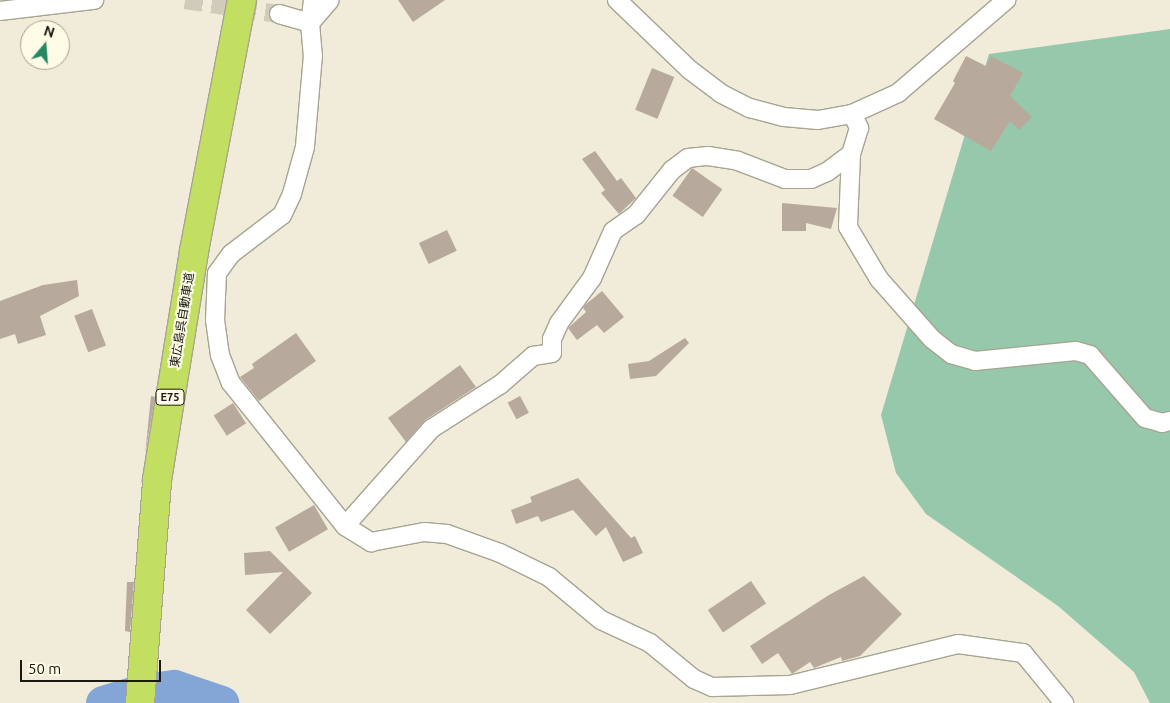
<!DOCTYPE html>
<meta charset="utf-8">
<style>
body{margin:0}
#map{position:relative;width:1170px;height:703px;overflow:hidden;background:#f0ecd9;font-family:Ubuntu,"Noto Sans JP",sans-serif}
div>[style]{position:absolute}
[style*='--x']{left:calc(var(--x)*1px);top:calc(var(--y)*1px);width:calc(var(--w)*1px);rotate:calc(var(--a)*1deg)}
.green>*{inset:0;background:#96c8ac}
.river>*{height:34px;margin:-17px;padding:0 17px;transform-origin:17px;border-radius:17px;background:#83a6d7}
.building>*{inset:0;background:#b7a99b;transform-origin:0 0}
.street-tunnel>*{height:18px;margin-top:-9px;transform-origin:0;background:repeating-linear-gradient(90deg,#d0ccbb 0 18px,transparent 0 27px)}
.roads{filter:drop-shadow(1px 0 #a7a492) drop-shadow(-1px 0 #a7a492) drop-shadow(0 1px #a7a492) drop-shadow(0 -1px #a7a492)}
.street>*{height:18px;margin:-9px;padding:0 9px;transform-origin:9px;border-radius:9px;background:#fff}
.highway>*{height:28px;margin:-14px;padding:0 14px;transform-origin:14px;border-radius:14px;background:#c2df61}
span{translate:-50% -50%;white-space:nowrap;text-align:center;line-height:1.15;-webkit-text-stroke:4px #fdfae6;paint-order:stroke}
.shield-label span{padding:1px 4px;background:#fdfae6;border:1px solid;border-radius:4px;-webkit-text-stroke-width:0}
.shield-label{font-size:11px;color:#1a1912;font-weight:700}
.street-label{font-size:12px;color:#1a1912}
.north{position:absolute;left:20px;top:20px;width:50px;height:50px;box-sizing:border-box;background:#fdfae6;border:1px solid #a2a091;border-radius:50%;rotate:18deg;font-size:14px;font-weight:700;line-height:20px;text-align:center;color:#1a1912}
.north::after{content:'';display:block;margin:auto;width:18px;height:22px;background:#238863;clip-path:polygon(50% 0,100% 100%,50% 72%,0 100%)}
.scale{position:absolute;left:20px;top:660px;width:141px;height:22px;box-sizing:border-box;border:2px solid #1a1912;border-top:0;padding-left:6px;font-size:15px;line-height:18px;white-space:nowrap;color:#1a1912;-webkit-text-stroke:4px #fdfae6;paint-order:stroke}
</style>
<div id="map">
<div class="green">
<div style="clip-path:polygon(1170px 29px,1170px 703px,1150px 703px,1134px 672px,1058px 606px,926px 514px,896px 473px,881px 415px,989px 54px)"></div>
</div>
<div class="river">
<div style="--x:103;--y:703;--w:37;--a:-17"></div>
<div style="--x:138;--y:692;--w:37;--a:-8"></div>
<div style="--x:175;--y:687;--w:50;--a:18.8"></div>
</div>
<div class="building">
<div style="clip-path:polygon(398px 0,445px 0,413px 22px)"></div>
<div style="clip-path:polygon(966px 56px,986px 66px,991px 56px,1023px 73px,1010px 96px,1032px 117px,1019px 130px,1010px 121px,991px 151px,934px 119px,955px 83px,953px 81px)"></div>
<div style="left:652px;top:68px;width:24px;height:45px;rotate:22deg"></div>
<div style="clip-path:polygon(595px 151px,617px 181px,621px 178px,636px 198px,619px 214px,601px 193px,605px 190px,582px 159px)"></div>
<div style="left:692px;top:168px;width:37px;height:34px;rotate:35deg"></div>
<div style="clip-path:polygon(782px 203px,837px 208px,831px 229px,806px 223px,806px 231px,782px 231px)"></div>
<div style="left:447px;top:230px;width:23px;height:31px;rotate:65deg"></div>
<div style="clip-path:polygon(77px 280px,79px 296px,40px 316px,46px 335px,18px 344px,15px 334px,0 339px,0 301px,43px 285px)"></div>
<div style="clip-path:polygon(602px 291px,624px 317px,604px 333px,597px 325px,577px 340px,568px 328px,586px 312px,583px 308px,585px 305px)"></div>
<div style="left:92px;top:309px;width:39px;height:19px;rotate:69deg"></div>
<div style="clip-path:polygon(296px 333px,316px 361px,259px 401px,240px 377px,254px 368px,252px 364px)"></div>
<div style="clip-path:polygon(685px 338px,689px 343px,656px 376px,630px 379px,628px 364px,649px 361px)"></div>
<div style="clip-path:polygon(460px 365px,476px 387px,425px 420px,406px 442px,388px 418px)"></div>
<div style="clip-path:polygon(151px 396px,155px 397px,145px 455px)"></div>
<div style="left:520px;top:396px;width:19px;height:14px;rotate:62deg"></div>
<div style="left:233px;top:403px;width:24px;height:23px;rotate:57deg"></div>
<div style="clip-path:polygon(578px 478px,631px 538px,635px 536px,643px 553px,623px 562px,606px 527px,596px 536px,573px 510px,541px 522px,538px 516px,516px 524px,511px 510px,532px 502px,530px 497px)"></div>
<div style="left:314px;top:505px;width:28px;height:45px;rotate:60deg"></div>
<div style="clip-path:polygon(270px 551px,312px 593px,270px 634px,246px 610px,283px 572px,245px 575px,244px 553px)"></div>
<div style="clip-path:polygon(864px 576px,902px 614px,860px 656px,842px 661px,841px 657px,814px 668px,810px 662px,792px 674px,778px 653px,762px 664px,750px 646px,829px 595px)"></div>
<div style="left:751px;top:581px;width:27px;height:52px;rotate:56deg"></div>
<div style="clip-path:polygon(127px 582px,134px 582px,130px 632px,125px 631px)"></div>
</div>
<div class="street-tunnel">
<div style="--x:185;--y:0;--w:95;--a:8.5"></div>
</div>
<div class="roads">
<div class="street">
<div style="--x:313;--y:0;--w:23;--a:97"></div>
<div style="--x:310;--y:23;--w:32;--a:85"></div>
<div style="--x:313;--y:55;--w:92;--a:95"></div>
<div style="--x:305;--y:147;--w:49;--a:105.5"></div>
<div style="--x:292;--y:194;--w:23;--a:115"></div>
<div style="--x:282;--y:215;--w:64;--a:142.6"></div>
<div style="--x:231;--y:254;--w:24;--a:126"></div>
<div style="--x:217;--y:273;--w:47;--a:92.4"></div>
<div style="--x:215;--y:320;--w:35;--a:82"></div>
<div style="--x:220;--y:355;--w:30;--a:69"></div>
<div style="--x:231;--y:383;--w:183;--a:51.4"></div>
<div style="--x:345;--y:526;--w:31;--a:32"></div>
<div style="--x:371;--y:542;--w:54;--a:-10.7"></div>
<div style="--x:424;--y:532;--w:23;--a:5"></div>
<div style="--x:447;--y:534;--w:56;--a:19.7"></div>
<div style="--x:500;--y:553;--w:55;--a:26.1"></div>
<div style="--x:549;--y:577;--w:67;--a:39.6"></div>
<div style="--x:601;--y:620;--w:54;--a:25.1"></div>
<div style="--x:650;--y:643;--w:57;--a:39.3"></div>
<div style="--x:694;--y:679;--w:20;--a:24"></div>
<div style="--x:712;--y:687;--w:78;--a:-1.5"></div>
<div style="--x:790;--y:685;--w:173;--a:-13.7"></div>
<div style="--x:958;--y:644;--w:66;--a:7.9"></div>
<div style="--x:1023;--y:653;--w:65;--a:50.6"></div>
<div style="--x:617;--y:0;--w:101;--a:43.8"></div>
<div style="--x:690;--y:70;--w:38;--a:37"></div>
<div style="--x:720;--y:93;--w:34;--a:27"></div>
<div style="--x:750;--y:108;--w:35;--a:15"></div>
<div style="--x:784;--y:117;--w:34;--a:5"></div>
<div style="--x:818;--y:120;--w:35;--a:-10"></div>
<div style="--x:852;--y:114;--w:51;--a:-24.5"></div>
<div style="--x:898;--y:93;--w:143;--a:-40.7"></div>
<div style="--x:0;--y:11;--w:95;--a:-6.7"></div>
<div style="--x:279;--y:14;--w:32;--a:16"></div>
<div style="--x:310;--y:23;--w:30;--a:-49"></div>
<div style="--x:852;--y:114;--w:16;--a:63"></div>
<div style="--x:859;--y:128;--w:27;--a:107"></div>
<div style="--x:851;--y:154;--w:73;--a:92.4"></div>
<div style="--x:848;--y:227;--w:61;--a:59.2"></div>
<div style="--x:879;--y:279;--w:80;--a:48.5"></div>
<div style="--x:932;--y:339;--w:24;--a:38"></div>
<div style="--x:951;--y:354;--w:25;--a:16"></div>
<div style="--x:975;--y:361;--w:101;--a:-5.7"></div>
<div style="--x:1076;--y:351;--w:15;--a:16"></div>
<div style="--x:1090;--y:355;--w:84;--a:48.9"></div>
<div style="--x:1145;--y:418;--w:18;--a:16"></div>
<div style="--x:1162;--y:423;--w:8;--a:-14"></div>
<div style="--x:345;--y:526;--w:130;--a:-48.4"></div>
<div style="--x:431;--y:429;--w:83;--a:-32.7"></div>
<div style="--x:501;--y:384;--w:43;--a:-41.2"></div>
<div style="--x:533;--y:356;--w:19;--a:-9"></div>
<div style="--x:552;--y:353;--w:14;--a:-90"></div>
<div style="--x:552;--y:339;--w:17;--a:-66"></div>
<div style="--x:559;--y:323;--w:56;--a:-53.7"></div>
<div style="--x:592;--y:278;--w:51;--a:-65.9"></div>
<div style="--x:613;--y:231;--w:28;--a:-35"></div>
<div style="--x:636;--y:215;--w:58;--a:-51.3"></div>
<div style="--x:672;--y:170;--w:20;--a:-37"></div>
<div style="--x:688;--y:158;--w:20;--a:-6"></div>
<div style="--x:708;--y:156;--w:30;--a:9"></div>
<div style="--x:738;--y:161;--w:50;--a:21"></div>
<div style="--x:785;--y:179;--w:26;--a:0"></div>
<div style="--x:811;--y:179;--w:17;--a:-24"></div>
<div style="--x:827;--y:172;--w:30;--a:-37"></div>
</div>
<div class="highway">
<div style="--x:140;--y:703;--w:224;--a:-85.6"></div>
<div style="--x:157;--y:480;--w:232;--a:-80.8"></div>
<div style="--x:194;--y:251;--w:256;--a:-79.2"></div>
</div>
</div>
<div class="shield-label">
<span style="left:170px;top:397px">E75</span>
</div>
<div class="street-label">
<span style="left:182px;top:320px;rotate:-81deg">東広島呉自動車道</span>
</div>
<div class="north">N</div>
<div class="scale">50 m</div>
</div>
